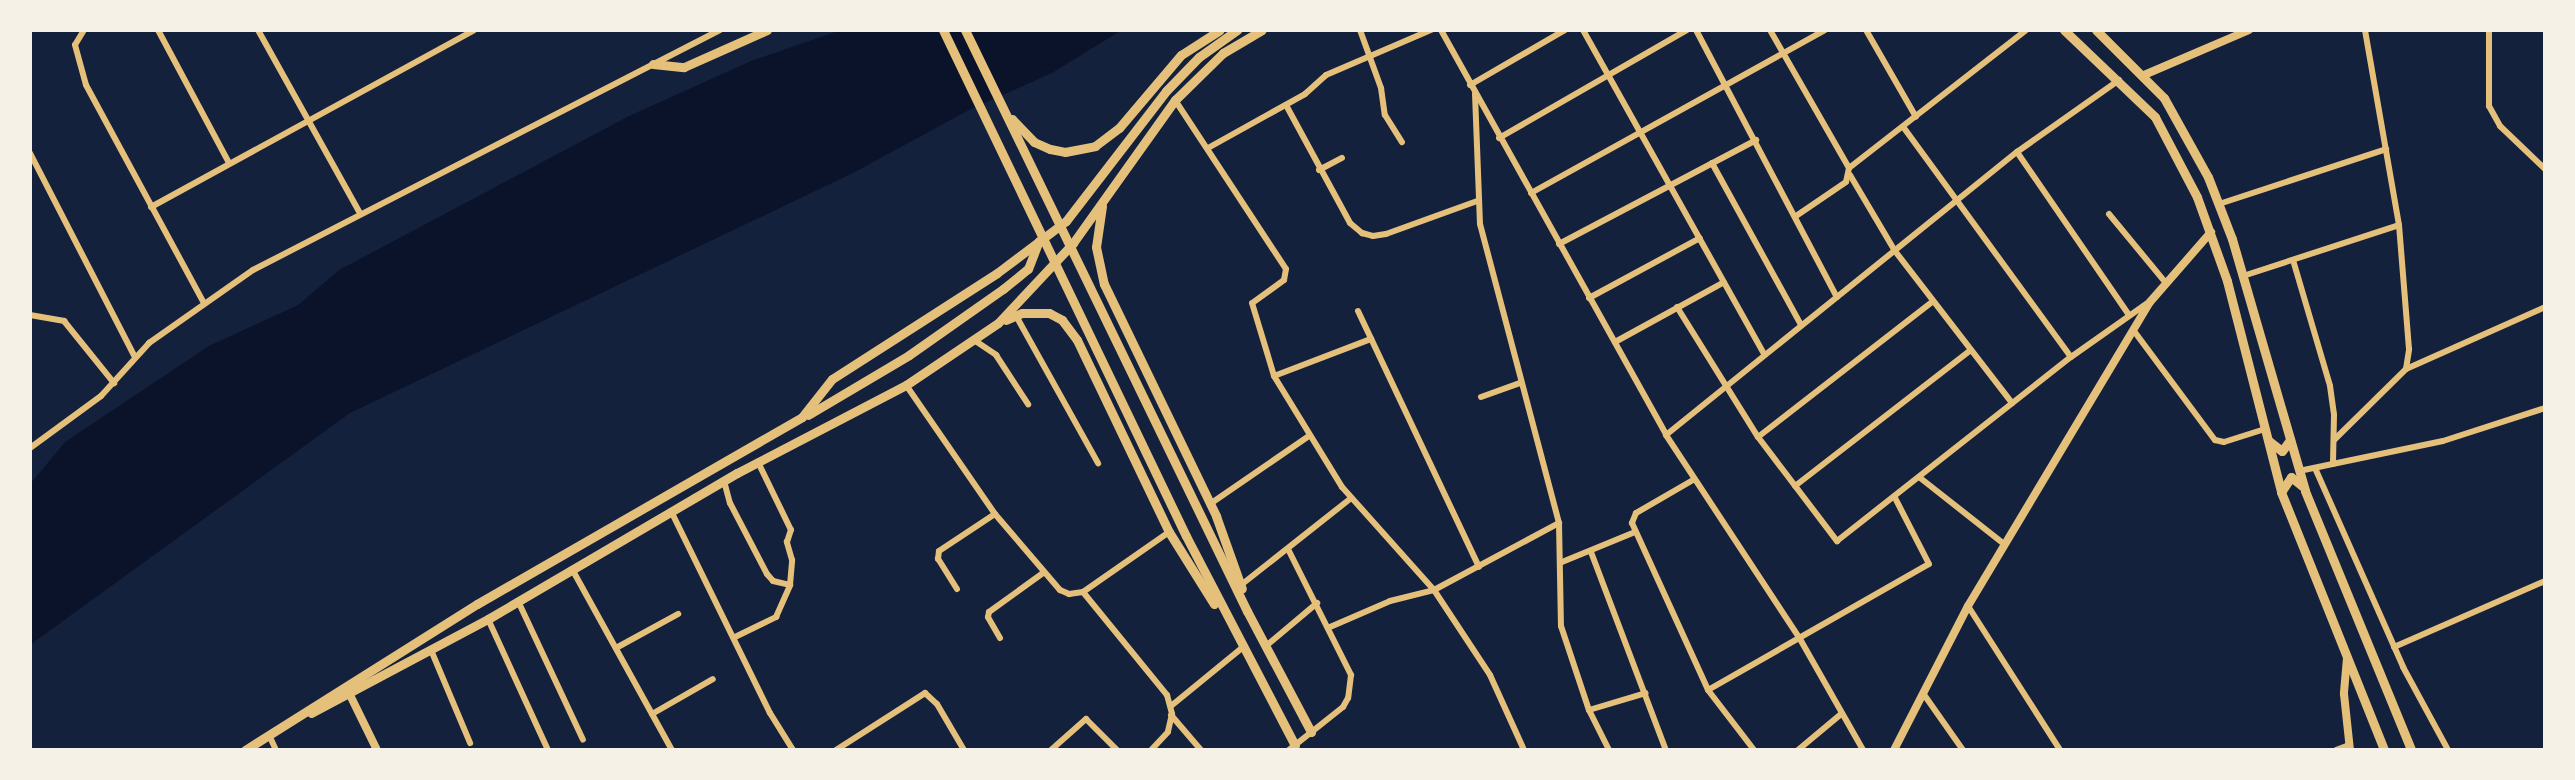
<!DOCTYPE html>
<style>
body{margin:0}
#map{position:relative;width:2575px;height:780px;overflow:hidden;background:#14213d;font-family:"Fira Sans",sans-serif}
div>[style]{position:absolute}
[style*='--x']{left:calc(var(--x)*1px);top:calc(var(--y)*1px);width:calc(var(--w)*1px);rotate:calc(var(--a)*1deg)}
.water>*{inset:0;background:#0b132b}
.minor>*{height:6px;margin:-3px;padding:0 3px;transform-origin:3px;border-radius:3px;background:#e5c07b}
.tertiary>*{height:8px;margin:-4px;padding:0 4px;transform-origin:4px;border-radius:4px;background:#e5c07b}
.primary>*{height:9px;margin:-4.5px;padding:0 4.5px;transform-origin:4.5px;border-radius:4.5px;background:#e5c07b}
span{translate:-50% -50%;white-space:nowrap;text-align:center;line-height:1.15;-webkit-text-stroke:5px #f6f1e7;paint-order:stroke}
.frame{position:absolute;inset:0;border:32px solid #f6f1e7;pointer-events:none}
</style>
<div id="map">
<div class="water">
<div style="clip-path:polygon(841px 30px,1122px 30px,1052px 73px,969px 110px,855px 172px,350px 413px,30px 645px,30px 484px,65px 442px,209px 346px,298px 305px,339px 270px,629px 116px,751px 61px)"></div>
</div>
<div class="minor">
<div style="--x:84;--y:30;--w:17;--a:121"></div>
<div style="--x:75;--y:45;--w:41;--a:74.6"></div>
<div style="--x:86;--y:85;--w:248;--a:61.6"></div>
<div style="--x:158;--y:30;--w:151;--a:61.9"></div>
<div style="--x:258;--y:30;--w:210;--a:60.9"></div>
<div style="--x:1360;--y:30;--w:62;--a:70.1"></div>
<div style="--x:1381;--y:88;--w:27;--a:82"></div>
<div style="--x:1385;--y:115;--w:32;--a:58"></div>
<div style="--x:1441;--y:30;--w:463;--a:60.9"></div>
<div style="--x:1666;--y:435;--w:244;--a:56.7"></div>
<div style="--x:1800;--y:639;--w:128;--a:60.4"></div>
<div style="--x:1583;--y:30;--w:371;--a:60.8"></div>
<div style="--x:1696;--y:30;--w:302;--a:62.2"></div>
<div style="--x:1770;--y:30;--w:159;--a:60.2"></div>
<div style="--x:1849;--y:168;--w:14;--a:102"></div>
<div style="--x:1846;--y:182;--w:60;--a:145.8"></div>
<div style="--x:1866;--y:30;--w:100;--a:60.1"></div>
<div style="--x:2489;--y:30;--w:76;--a:90"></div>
<div style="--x:2489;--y:106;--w:23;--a:61"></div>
<div style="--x:2500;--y:126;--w:62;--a:43.7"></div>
<div style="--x:1470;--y:85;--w:110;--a:-30.1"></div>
<div style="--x:1475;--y:94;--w:130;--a:87.8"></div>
<div style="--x:1480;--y:224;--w:309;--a:75.2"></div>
<div style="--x:1559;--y:523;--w:103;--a:88.9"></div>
<div style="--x:1561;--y:626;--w:89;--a:71.6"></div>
<div style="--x:1589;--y:710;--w:45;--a:63.4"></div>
<div style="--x:1175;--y:100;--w:202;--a:56.7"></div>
<div style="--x:1286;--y:269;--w:11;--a:100"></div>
<div style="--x:1284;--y:280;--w:39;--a:144"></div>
<div style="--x:1252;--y:303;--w:76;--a:73.2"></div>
<div style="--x:1274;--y:376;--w:130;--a:58.5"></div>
<div style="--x:1342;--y:487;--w:138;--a:48.2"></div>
<div style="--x:1434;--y:590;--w:102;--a:56.6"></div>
<div style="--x:1490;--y:675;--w:82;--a:65.6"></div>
<div style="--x:1286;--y:105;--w:134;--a:61.5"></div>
<div style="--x:1350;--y:223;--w:16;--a:40"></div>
<div style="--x:1362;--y:233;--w:11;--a:15"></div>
<div style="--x:1373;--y:236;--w:13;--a:-9"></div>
<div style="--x:1386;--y:234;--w:97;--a:-19.9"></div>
<div style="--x:1904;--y:128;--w:283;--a:53.9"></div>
<div style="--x:1499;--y:138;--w:217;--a:-29.9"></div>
<div style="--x:1208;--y:148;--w:111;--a:-29.1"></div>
<div style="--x:1305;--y:94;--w:28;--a:-42"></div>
<div style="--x:1326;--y:75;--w:114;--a:-23.2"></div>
<div style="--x:2017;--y:152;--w:198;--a:55.5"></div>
<div style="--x:30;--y:153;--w:229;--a:62.8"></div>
<div style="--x:1712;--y:163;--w:185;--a:61.2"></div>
<div style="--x:1849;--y:168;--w:224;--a:-37.9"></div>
<div style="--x:1319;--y:170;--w:26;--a:-28"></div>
<div style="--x:1850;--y:175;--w:88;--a:59.4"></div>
<div style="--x:1895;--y:251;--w:192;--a:52.4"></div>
<div style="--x:1531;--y:193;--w:336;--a:-29"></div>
<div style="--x:2219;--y:204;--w:176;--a:-18.2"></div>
<div style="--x:151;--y:207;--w:368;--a:-28.7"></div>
<div style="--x:2109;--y:214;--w:88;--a:50.5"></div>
<div style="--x:1559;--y:244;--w:223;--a:-27.8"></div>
<div style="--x:2293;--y:260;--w:131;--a:73.6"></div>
<div style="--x:2330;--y:386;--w:29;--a:82"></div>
<div style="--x:2334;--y:415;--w:49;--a:91.2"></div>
<div style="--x:2243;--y:276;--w:164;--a:-18.1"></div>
<div style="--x:1589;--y:298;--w:126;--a:-28.4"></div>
<div style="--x:1677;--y:307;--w:153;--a:58.1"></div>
<div style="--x:1758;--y:437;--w:131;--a:52.8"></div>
<div style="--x:1837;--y:541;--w:298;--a:-38.2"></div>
<div style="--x:2071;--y:357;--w:95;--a:-35.2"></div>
<div style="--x:1358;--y:311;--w:283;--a:64.7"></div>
<div style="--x:1015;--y:314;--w:171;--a:60.9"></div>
<div style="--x:30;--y:315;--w:35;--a:10"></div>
<div style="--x:64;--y:321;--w:80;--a:51.1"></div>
<div style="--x:2134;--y:331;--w:136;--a:53.4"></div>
<div style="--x:2215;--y:440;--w:9;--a:13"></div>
<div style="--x:2224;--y:442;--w:43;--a:-17.6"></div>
<div style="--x:974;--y:340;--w:27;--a:34"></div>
<div style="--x:996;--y:355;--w:59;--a:56.9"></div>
<div style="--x:1615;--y:342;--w:124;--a:-28.8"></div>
<div style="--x:2406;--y:369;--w:152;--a:-24"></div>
<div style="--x:1274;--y:376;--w:104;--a:-20.9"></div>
<div style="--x:906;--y:385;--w:157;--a:55.4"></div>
<div style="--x:995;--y:514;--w:100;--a:49.5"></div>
<div style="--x:1060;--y:590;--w:10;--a:24"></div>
<div style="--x:1069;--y:594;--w:14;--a:-8"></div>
<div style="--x:1083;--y:592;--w:105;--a:-34.9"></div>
<div style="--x:1481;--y:397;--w:41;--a:-19.7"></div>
<div style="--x:1666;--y:435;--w:451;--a:-38.9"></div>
<div style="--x:2017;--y:152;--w:125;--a:-35.2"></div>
<div style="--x:1758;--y:437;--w:220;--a:-37.8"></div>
<div style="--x:2334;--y:440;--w:101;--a:-44.6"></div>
<div style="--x:2406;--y:369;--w:20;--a:-81"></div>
<div style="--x:2409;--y:349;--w:124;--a:-94.6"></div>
<div style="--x:2399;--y:225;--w:198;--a:-99.9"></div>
<div style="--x:30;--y:448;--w:88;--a:-36.2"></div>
<div style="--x:101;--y:396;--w:72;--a:-47.8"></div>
<div style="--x:149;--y:343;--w:127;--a:-35.1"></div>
<div style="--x:253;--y:270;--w:525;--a:-27.2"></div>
<div style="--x:2315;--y:468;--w:218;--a:66.1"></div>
<div style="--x:2403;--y:667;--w:94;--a:61.5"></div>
<div style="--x:2299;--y:471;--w:147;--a:-11.8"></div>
<div style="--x:2443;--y:441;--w:107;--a:-17.9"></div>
<div style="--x:1919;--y:477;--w:108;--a:38.2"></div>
<div style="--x:1693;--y:480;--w:66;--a:149.9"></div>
<div style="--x:1636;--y:513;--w:11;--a:112"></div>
<div style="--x:1632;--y:523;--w:183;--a:65.5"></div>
<div style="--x:1708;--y:690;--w:76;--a:52.5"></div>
<div style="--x:724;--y:481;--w:23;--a:75"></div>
<div style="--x:730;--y:503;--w:80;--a:62.5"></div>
<div style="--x:767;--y:574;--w:9;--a:49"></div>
<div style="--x:773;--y:581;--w:17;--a:13"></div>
<div style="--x:1795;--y:486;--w:222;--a:-37.7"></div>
<div style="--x:1210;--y:504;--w:120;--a:-34.5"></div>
<div style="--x:671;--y:511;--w:225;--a:63.9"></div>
<div style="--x:770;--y:713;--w:44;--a:58.1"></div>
<div style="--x:1288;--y:549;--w:141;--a:63.4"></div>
<div style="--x:1351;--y:675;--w:23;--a:97"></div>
<div style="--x:1348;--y:698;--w:10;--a:119"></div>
<div style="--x:1343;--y:707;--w:69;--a:141.5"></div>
<div style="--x:1591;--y:552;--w:212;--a:69.3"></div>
<div style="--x:1562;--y:562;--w:79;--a:-22.3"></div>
<div style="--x:572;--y:569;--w:207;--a:61.1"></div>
<div style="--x:1241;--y:585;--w:140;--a:-38.3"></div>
<div style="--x:957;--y:589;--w:36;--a:-122"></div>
<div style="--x:938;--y:559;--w:8;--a:-83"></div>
<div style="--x:939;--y:551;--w:67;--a:-33.5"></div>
<div style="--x:1083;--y:592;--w:133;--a:50.8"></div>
<div style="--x:1167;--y:695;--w:20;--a:75"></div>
<div style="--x:1172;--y:714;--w:18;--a:103"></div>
<div style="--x:1168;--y:732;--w:25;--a:133"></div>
<div style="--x:518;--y:601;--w:153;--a:64.9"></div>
<div style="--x:1968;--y:606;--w:171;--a:57.4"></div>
<div style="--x:488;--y:619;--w:144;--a:65.4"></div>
<div style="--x:1330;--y:627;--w:65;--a:-23.4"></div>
<div style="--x:1390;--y:601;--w:45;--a:-14"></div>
<div style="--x:1434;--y:590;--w:142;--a:-28.2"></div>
<div style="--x:735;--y:637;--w:46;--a:-26"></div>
<div style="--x:776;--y:617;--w:35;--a:-66"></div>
<div style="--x:790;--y:585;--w:25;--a:-85"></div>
<div style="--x:792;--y:560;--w:19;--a:-106"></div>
<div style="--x:787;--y:542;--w:13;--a:-72"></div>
<div style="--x:791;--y:530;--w:76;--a:-115.9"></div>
<div style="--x:1000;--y:638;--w:24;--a:-120"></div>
<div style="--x:988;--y:617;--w:5;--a:-79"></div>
<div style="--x:989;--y:612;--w:67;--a:-35.8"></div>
<div style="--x:1266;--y:646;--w:67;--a:-40.1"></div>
<div style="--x:2394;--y:647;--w:165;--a:-23.6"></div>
<div style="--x:616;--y:648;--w:71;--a:-28.7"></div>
<div style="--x:431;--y:650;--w:101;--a:67.2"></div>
<div style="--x:1708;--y:690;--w:254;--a:-29.7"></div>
<div style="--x:1929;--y:564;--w:76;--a:-117.2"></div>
<div style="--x:1925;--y:696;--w:66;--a:54.9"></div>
<div style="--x:1171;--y:706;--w:93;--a:-39.3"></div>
<div style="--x:1589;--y:710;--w:59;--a:-16.6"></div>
<div style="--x:652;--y:714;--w:70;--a:-29.8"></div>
<div style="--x:1171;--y:715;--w:46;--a:49.4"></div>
<div style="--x:269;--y:735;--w:17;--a:65"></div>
<div style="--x:836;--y:750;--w:106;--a:-32.6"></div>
<div style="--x:925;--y:693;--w:16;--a:43"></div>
<div style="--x:937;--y:704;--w:53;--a:59.6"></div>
<div style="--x:1051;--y:750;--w:47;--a:-41.5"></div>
<div style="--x:1086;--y:719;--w:44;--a:45"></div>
<div style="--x:1798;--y:750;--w:56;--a:-39.9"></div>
<div style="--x:2336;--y:750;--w:14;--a:-21"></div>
</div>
<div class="tertiary">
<div style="--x:2144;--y:75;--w:114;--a:-23.2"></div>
<div style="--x:2347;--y:658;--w:36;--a:95"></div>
<div style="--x:2344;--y:694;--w:56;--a:83.9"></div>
<div style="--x:350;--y:695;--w:61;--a:63.9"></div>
<div style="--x:1894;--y:750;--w:162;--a:-62.8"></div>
<div style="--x:1968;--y:606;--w:354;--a:-59.1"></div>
<div style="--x:2150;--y:302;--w:93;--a:-48.9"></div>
</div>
<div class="primary">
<div style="--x:943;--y:30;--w:561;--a:64.35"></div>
<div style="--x:1186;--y:536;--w:236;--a:62.5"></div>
<div style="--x:965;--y:30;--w:646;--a:64.11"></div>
<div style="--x:1247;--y:611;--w:137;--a:62.1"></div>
<div style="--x:2064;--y:30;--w:126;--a:43.7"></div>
<div style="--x:2155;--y:117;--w:90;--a:62.3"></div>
<div style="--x:2197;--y:197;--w:89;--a:70.3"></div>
<div style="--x:2227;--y:281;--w:218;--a:75.6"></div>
<div style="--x:2281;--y:492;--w:278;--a:68.2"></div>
<div style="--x:2096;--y:30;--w:96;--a:45"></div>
<div style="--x:2164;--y:98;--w:90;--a:60.9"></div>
<div style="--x:2208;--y:177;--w:66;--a:68.8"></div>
<div style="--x:2232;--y:239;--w:262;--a:73.8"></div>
<div style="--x:2305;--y:491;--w:280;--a:67.7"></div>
<div style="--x:653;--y:64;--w:31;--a:6"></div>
<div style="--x:684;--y:67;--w:91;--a:-24"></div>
<div style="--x:1012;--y:119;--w:32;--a:46"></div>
<div style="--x:1034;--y:142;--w:17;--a:24"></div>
<div style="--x:1050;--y:149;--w:15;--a:11"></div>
<div style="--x:1065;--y:152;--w:31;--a:-11"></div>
<div style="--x:1095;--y:146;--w:30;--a:-37"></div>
<div style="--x:1119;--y:128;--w:96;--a:-49.7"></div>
<div style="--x:1181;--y:55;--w:46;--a:-32.7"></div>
<div style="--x:1102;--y:206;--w:41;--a:98.3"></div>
<div style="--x:1096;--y:247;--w:38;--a:78"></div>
<div style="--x:1104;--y:284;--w:258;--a:64.2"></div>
<div style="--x:1216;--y:516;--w:77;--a:70.4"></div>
<div style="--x:1006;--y:320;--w:17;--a:-24"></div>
<div style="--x:1022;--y:313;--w:27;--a:0"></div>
<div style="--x:1049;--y:313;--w:15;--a:28"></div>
<div style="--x:1062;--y:320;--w:25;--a:53"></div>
<div style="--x:1077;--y:340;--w:213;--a:64.4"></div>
<div style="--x:1169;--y:532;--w:85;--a:58"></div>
<div style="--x:808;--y:415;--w:117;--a:-30.7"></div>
<div style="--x:909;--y:355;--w:115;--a:-35.1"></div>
<div style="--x:1003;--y:289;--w:32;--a:-39"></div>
<div style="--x:1028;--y:269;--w:30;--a:-69"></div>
<div style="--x:2269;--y:441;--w:16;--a:38"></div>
<div style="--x:2282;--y:451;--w:14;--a:-54"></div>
<div style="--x:2281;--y:492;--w:18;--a:-56"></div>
<div style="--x:2291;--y:477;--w:14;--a:39"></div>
<div style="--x:311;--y:713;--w:200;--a:-28"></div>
<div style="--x:488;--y:619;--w:289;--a:-30.4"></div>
<div style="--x:737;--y:473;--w:191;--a:-27.5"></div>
<div style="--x:906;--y:385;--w:111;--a:-34"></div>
<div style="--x:998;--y:323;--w:110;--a:-46.8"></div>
<div style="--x:1073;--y:243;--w:176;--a:-54.5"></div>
<div style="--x:1175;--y:100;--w:67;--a:-44.4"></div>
<div style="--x:1223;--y:53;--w:45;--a:-30.5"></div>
<div style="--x:245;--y:750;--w:274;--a:-32.2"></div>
<div style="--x:477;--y:604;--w:375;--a:-29.9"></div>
<div style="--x:802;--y:417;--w:48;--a:-51.7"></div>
<div style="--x:832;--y:379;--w:196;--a:-32.7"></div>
<div style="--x:997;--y:273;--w:86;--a:-37"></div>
<div style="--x:1066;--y:221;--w:164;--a:-52.4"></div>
<div style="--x:1166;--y:91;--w:47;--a:-45.9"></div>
<div style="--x:1199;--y:57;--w:47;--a:-35.4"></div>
</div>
<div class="frame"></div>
</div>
